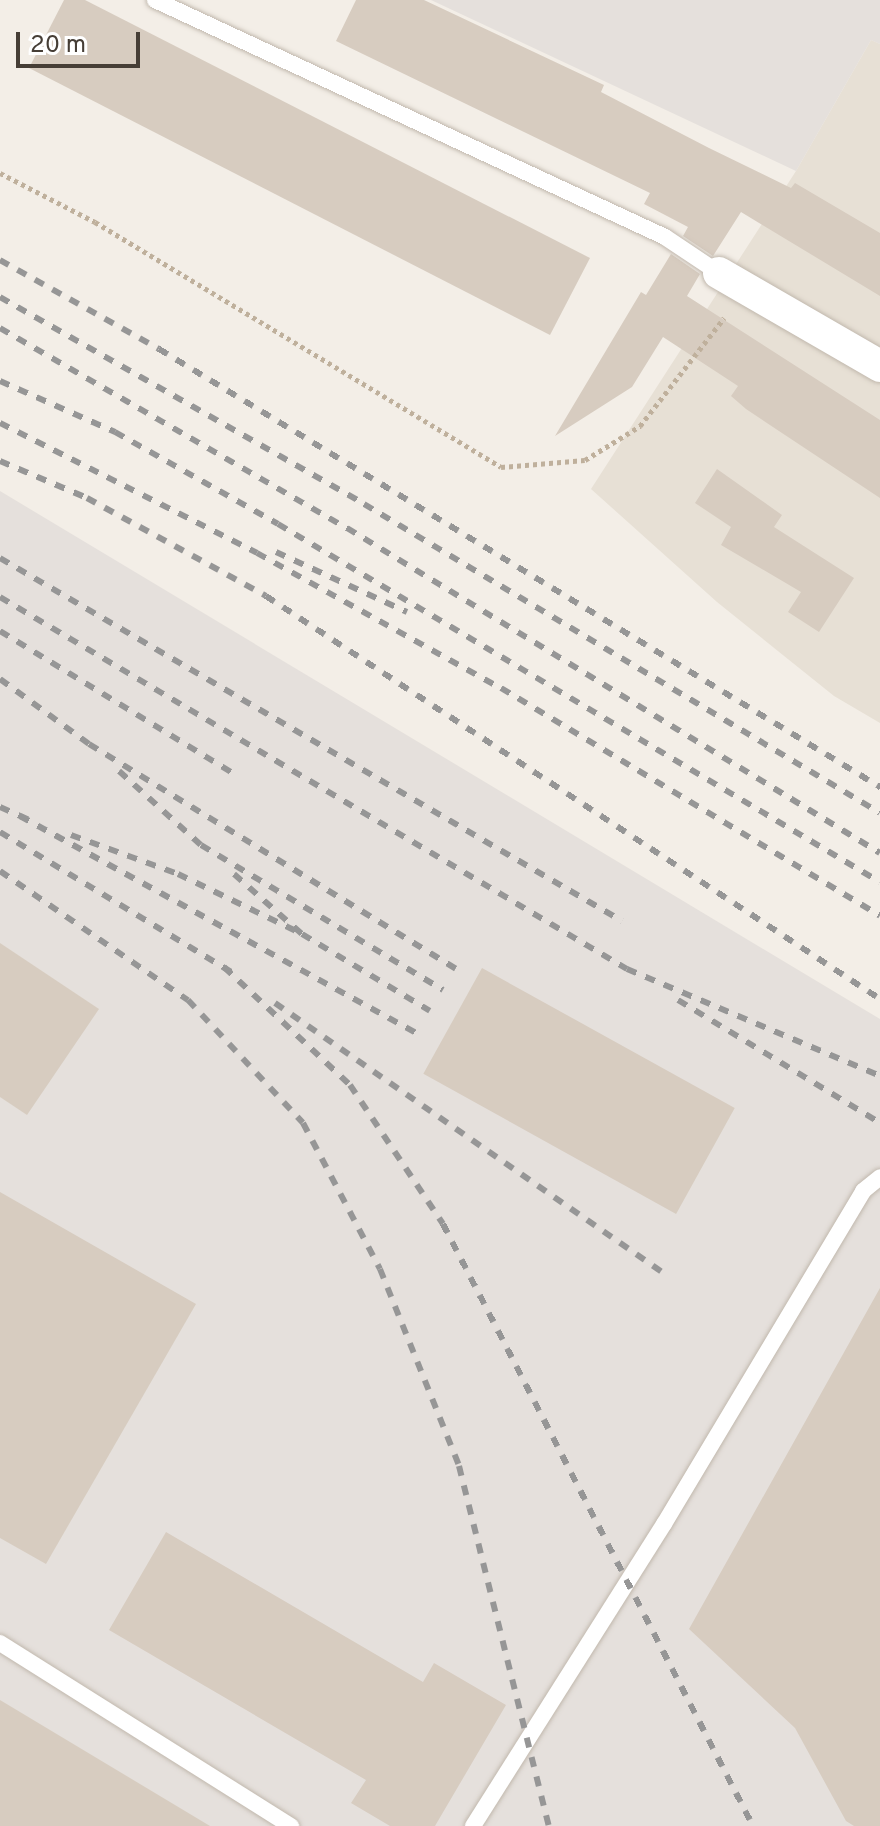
<!DOCTYPE html>
<style>
body{margin:0}
#map{position:relative;width:880px;height:1826px;overflow:hidden;background:#f3eee7;font-family:Overpass,sans-serif}
div>[style]{position:absolute}
.residential>*{inset:0;background:#e7e0d5}
.industrial>*{inset:0;background:#e5e0dc}
.building>*{inset:0;background:#d7ccc0;transform-origin:0 0}
.path>*{height:5px;margin-top:-2.5px;transform-origin:0;background:repeating-linear-gradient(90deg,#bfb09c 0 4px,transparent 0 8px)}
.roads{filter:drop-shadow(0 0 2px #c1b8ad) drop-shadow(0 0 2px #c1b8ad)}
.lane>*{height:16px;margin:-8px;padding:0 8px;transform-origin:8px;border-radius:8px;background:#fff}
.street>*{height:32px;margin:-16px;padding:0 16px;transform-origin:16px;border-radius:16px;background:#fff}
.rail>*{height:6px;margin-top:-3px;transform-origin:0;background:repeating-linear-gradient(90deg,#969696 0 10px,transparent 0 20px)}
span{translate:-50% -50%;white-space:nowrap;text-align:center;line-height:1.15;-webkit-text-stroke:7px #fff;paint-order:stroke}
.scale{position:absolute;left:16px;top:32px;width:124px;height:36px;box-sizing:border-box;border:4px solid #463e36;border-top:0;padding-left:10px;font-size:24px;line-height:28px;white-space:nowrap;color:#463e36;-webkit-text-stroke:6px #fff;paint-order:stroke}
</style>
<div id="map">
<div class="residential">
<i style="clip-path:polygon(871px 40px,880px 44px,880px 723px,834px 696px,717px 602px,591px 489px,796px 171px)"></i>
</div>
<div class="industrial">
<i style="clip-path:polygon(431px 0,880px 0,880px 44px,871px 40px,796px 171px)"></i>
<i style="clip-path:polygon(0 491px,880px 1019px,880px 1826px,0 1826px)"></i>
</div>
<div class="building">
<i style="clip-path:polygon(64px 0,85px 0,590px 258px,550px 335px,29px 68px)"></i>
<i style="clip-path:polygon(356px 0,424px 0,604px 85px,601px 92px,709px 148px,791px 188px,795px 183px,880px 233px,880px 296px,741px 212px,713px 256px,683px 236px,688px 227px,644px 204px,650px 193px,336px 41px)"></i>
<i style="clip-path:polygon(671px 254px,700px 274px,687px 296px,880px 420px,880px 498px,746px 409px,731px 396px,738px 386px,663px 337px,632px 387px,555px 436px,641px 292px,646px 295px)"></i>
<i style="clip-path:polygon(717px 469px,782px 515px,774px 527px,854px 578px,819px 632px,788px 612px,801px 592px,721px 545px,731px 527px,695px 503px)"></i>
<i style="clip-path:polygon(0 943px,99px 1009px,27px 1115px,0 1097px)"></i>
<i style="left:482px;top:968px;width:289px;height:121px;rotate:29deg"></i>
<i style="clip-path:polygon(0 1192px,196px 1304px,46px 1564px,0 1538px)"></i>
<i style="clip-path:polygon(880px 1288px,880px 1826px,854px 1826px,846px 1821px,795px 1728px,689px 1629px)"></i>
<i style="clip-path:polygon(166px 1532px,423px 1682px,434px 1663px,506px 1705px,435px 1826px,390px 1826px,351px 1803px,366px 1780px,109px 1630px)"></i>
<i style="clip-path:polygon(0 1700px,210px 1826px,0 1826px)"></i>
</div>
<div class="path">
<i style="left:0;top:173px;width:107px;rotate:27.3deg"></i>
<i style="left:95px;top:222px;width:474px;rotate:31.1deg"></i>
<i style="left:501px;top:467px;width:84px;rotate:-4.8deg"></i>
<i style="left:585px;top:460px;width:65px;rotate:-31.7deg"></i>
<i style="left:640px;top:426px;width:137px;rotate:-52.1deg"></i>
</div>
<div class="roads">
<div class="lane">
<i style="left:155px;top:0;width:562px;rotate:24.92deg"></i>
<i style="left:665px;top:237px;width:65px;rotate:33.7deg"></i>
<i style="left:0;top:1643px;width:344px;rotate:32.2deg"></i>
<i style="left:473px;top:1826px;width:357px;rotate:-57.7deg"></i>
<i style="left:664px;top:1524px;width:388px;rotate:-59.1deg"></i>
<i style="left:863px;top:1191px;width:22px;rotate:-39deg"></i>
</div>
<div class="street">
<i style="left:719px;top:273px;width:186px;rotate:30deg"></i>
</div>
</div>
<div class="rail">
<i style="left:0;top:260px;width:182px;rotate:29.2deg"></i>
<i style="left:159px;top:349px;width:844px;rotate:31.28deg"></i>
<i style="left:0;top:297px;width:419px;rotate:29.6deg"></i>
<i style="left:364px;top:504px;width:601px;rotate:30.91deg"></i>
<i style="left:0;top:328px;width:401px;rotate:30deg"></i>
<i style="left:347px;top:528px;width:624px;rotate:31.37deg"></i>
<i style="left:0;top:381px;width:126px;rotate:23.9deg"></i>
<i style="left:115px;top:432px;width:187px;rotate:29.4deg"></i>
<i style="left:278px;top:524px;width:700px;rotate:30.74deg"></i>
<i style="left:0;top:423px;width:288px;rotate:26.8deg"></i>
<i style="left:257px;top:553px;width:279px;rotate:29deg"></i>
<i style="left:501px;top:688px;width:442px;rotate:31deg"></i>
<i style="left:0;top:461px;width:95px;rotate:23deg"></i>
<i style="left:87px;top:498px;width:204px;rotate:28.7deg"></i>
<i style="left:266px;top:596px;width:734px;rotate:33.28deg"></i>
<i style="left:276px;top:552px;width:144px;rotate:24.6deg"></i>
<i style="left:0;top:558px;width:720px;rotate:30.27deg"></i>
<i style="left:0;top:597px;width:729px;rotate:30.68deg"></i>
<i style="left:627px;top:969px;width:275px;rotate:22.9deg"></i>
<i style="left:0;top:631px;width:273px;rotate:31.4deg"></i>
<i style="left:0;top:679px;width:110px;rotate:36.1deg"></i>
<i style="left:89px;top:744px;width:430px;rotate:31.5deg"></i>
<i style="left:119px;top:771px;width:110px;rotate:42.1deg"></i>
<i style="left:201px;top:845px;width:282px;rotate:30.9deg"></i>
<i style="left:0;top:807px;width:32px;rotate:24deg"></i>
<i style="left:20px;top:816px;width:452px;rotate:28.7deg"></i>
<i style="left:0;top:832px;width:272px;rotate:31.2deg"></i>
<i style="left:71px;top:835px;width:114px;rotate:20deg"></i>
<i style="left:178px;top:874px;width:138px;rotate:25.8deg"></i>
<i style="left:0;top:871px;width:228px;rotate:34.5deg"></i>
<i style="left:188px;top:1000px;width:168px;rotate:46.9deg"></i>
<i style="left:303px;top:1123px;width:165px;rotate:62.2deg"></i>
<i style="left:380px;top:1269px;width:212px;rotate:68.1deg"></i>
<i style="left:459px;top:1466px;width:371px;rotate:76deg"></i>
<i style="left:234px;top:874px;width:91px;rotate:41.4deg"></i>
<i style="left:302px;top:934px;width:149px;rotate:31deg"></i>
<i style="left:224px;top:967px;width:173px;rotate:43.1deg"></i>
<i style="left:350px;top:1085px;width:167px;rotate:56.2deg"></i>
<i style="left:443px;top:1224px;width:677px;rotate:62.75deg"></i>
<i style="left:678px;top:1000px;width:237px;rotate:31.3deg"></i>
<i style="left:275px;top:1003px;width:473px;rotate:34.8deg"></i>
</div>
<div class="scale">20 m</div>
</div>
